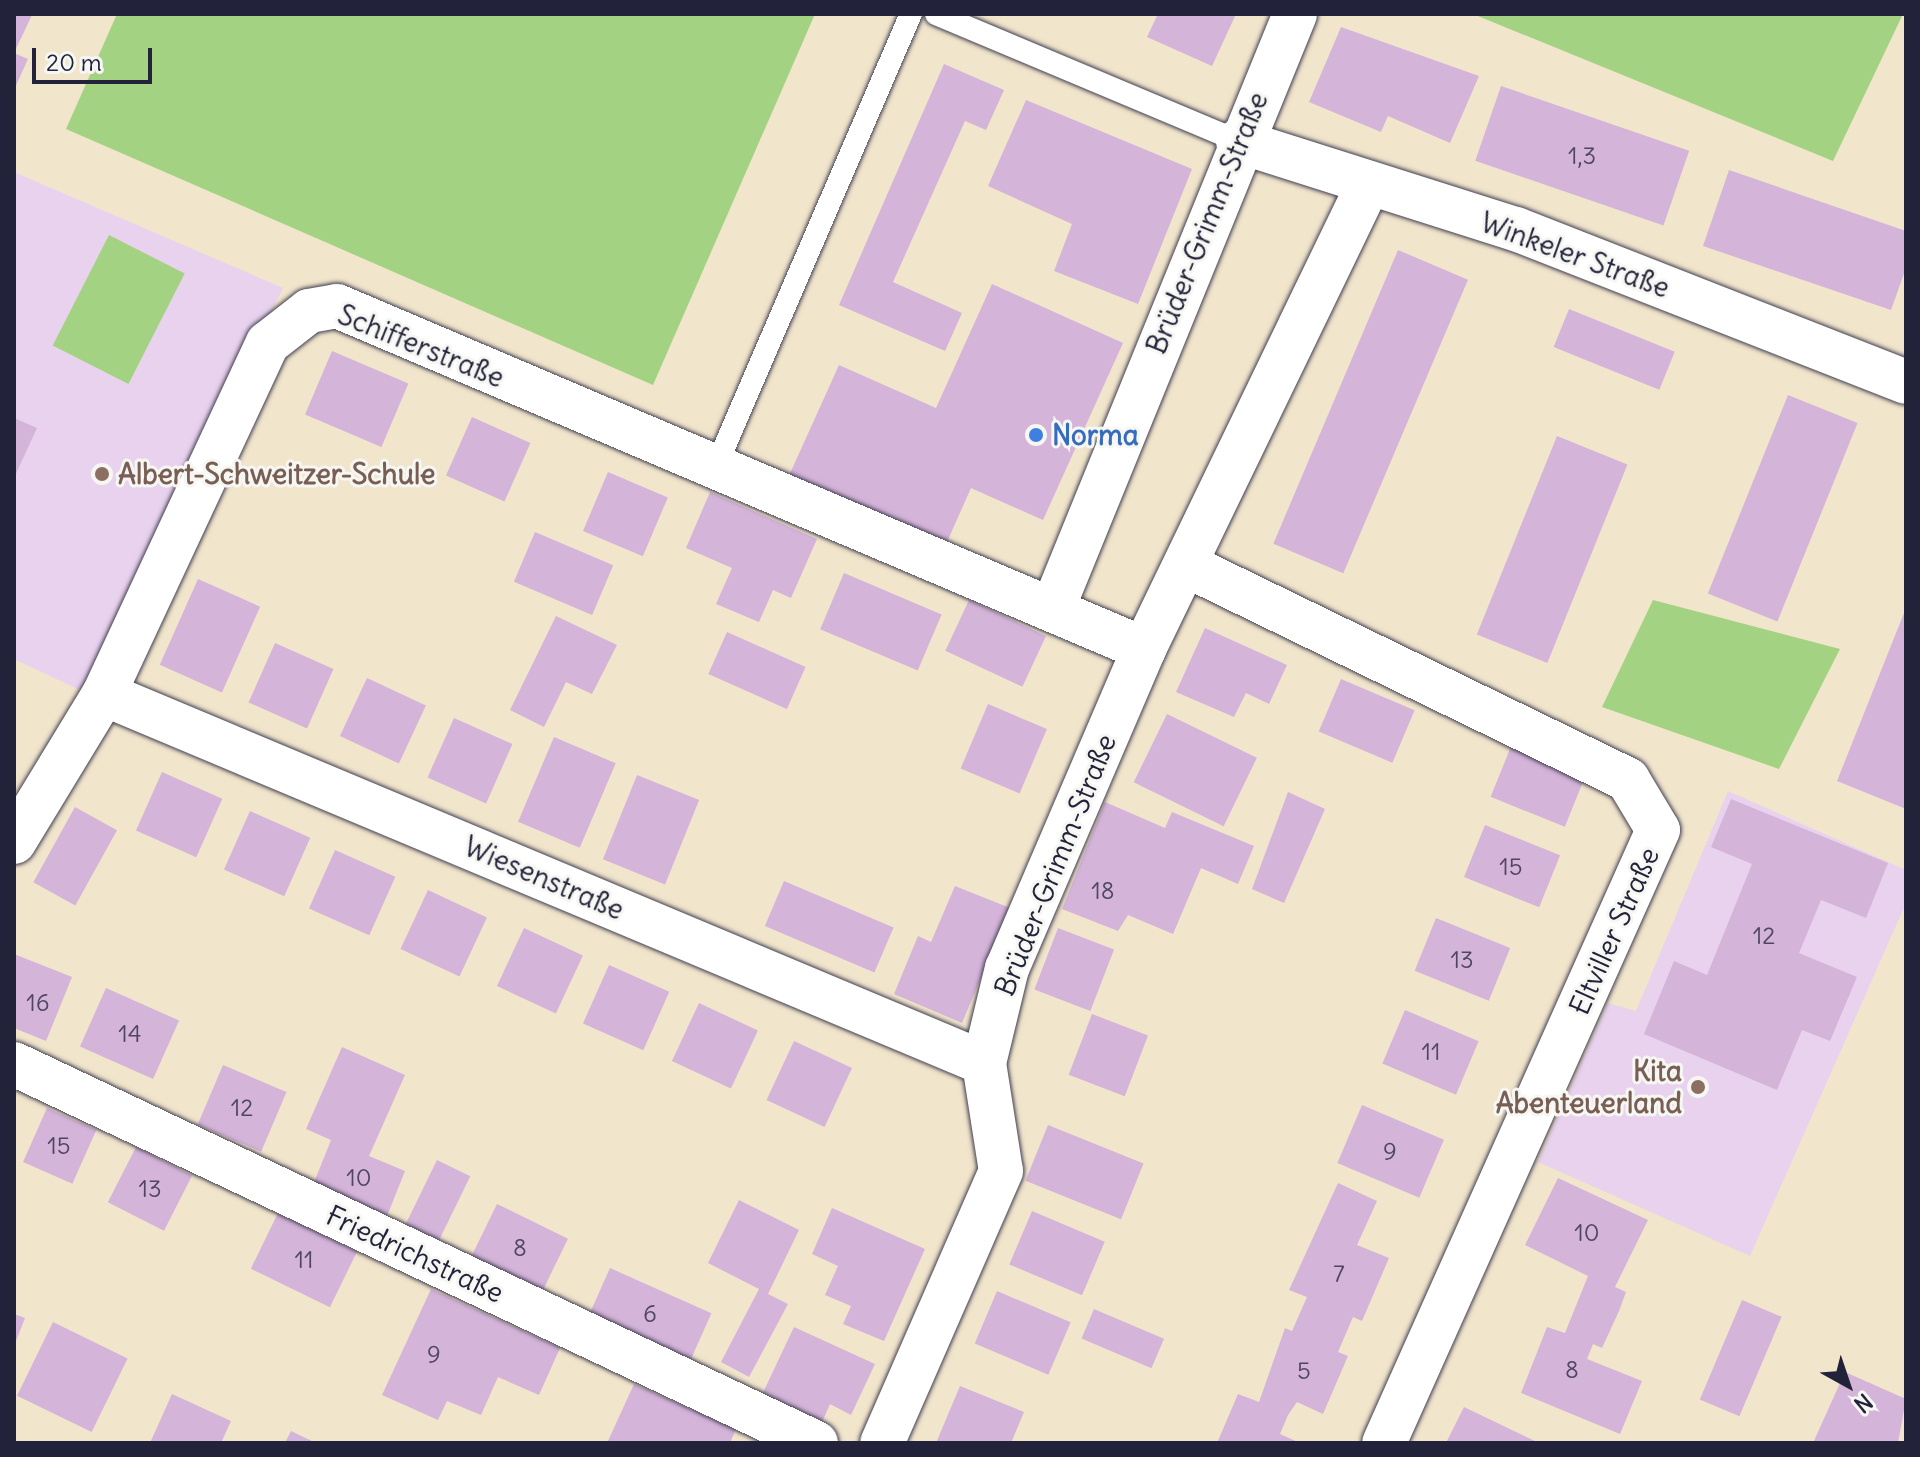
<!DOCTYPE html>
<meta charset="utf-8">
<style>
body{margin:0}
#map{position:relative;width:1920px;height:1457px;overflow:hidden;background:#f1e5cc;font-family:Delius,sans-serif}
div>[style]{position:absolute}
.built>*{inset:0;background:#e8d2ee}
.green>*{inset:0;background:#a3d382;transform-origin:0 0}
.building>*{inset:0;background:#d5b4da;transform-origin:0 0}
.roads{filter:drop-shadow(0 0 2px #413f51) drop-shadow(0 0 2px #413f51)}
.service>*{height:22px;margin:-11px;padding:0 11px;transform-origin:11px;border-radius:11px;background:#fff}
.minor>*{height:44px;margin:-22px;padding:0 22px;transform-origin:22px;border-radius:22px;background:#fff}
.dots>*{width:22px;height:22px;translate:-50% -50%;box-sizing:border-box;border:4px solid #f6f6f2;border-radius:50%}
span{translate:-50% -50%;white-space:nowrap;text-align:center;line-height:1.15;-webkit-text-stroke:6px #f6f6f2;paint-order:stroke}
.number-label{font-size:24px;color:#4f4663}
.number-label span{-webkit-text-stroke-width:0}
.street-label{font-size:28px;color:#22223b}
.shop-label{font-size:28px;color:#366cbe;font-weight:700}
.left{translate:0 -50%;text-align:left}
.education-label{font-size:28px;color:#785e54;font-weight:700}
.right{translate:-100% -50%;text-align:right}
.frame{position:absolute;inset:0;border:16px solid #22223b;pointer-events:none}
.north{position:absolute;left:1808px;top:1345px;width:80px;height:80px;-webkit-text-stroke:6px #f6f6f2;paint-order:stroke;rotate:140deg;font-size:22px;font-weight:700;line-height:32px;text-align:center;color:#22223b}
.north::after{content:'';display:block;margin:auto;width:28px;height:36px;background:#22223b;clip-path:polygon(50% 0,100% 100%,50% 72%,0 100%)}
.scale{position:absolute;left:32px;top:48px;width:120px;height:36px;box-sizing:border-box;border:4px solid #22223b;border-top:0;padding-left:10px;font-size:24px;line-height:28px;white-space:nowrap;color:#22223b;-webkit-text-stroke:6px #f6f6f2;paint-order:stroke}
</style>
<div id="map">
<div class="built">
<i style="clip-path:polygon(14px 172px,283px 288px,82px 691px,14px 659px)"></i>
<i style="clip-path:polygon(1728px 791px,1906px 870px,1906px 903px,1750px 1256px,1538px 1162px,1608px 1003px,1636px 1011px)"></i>
</div>
<div class="green">
<i style="clip-path:polygon(117px 14px,815px 14px,653px 385px,66px 129px)"></i>
<i style="clip-path:polygon(1473px 14px,1903px 14px,1833px 161px)"></i>
<i style="left:109px;top:235px;width:85px;height:124px;rotate:27deg"></i>
<i style="clip-path:polygon(1653px 600px,1840px 649px,1779px 769px,1602px 707px)"></i>
</div>
<div class="building">
<i style="clip-path:polygon(14px 14px,32px 15px,14px 53px,28px 59px,14px 90px)"></i>
<i style="clip-path:polygon(1158px 14px,1236px 14px,1212px 66px,1147px 37px)"></i>
<i style="clip-path:polygon(1341px 27px,1479px 76px,1450px 143px,1388px 116px,1381px 132px,1309px 102px)"></i>
<i style="clip-path:polygon(944px 64px,1004px 90px,986px 130px,965px 121px,893px 282px,962px 313px,945px 351px,839px 305px)"></i>
<i style="left:1501px;top:86px;width:199px;height:79px;rotate:19deg"></i>
<i style="clip-path:polygon(1026px 100px,1192px 169px,1138px 304px,1054px 271px,1072px 224px,988px 186px)"></i>
<i style="clip-path:polygon(1729px 170px,1906px 231px,1906px 268px,1891px 310px,1703px 246px)"></i>
<i style="left:1398px;top:250px;width:76px;height:319px;rotate:23deg"></i>
<i style="clip-path:polygon(992px 284px,1123px 343px,1043px 520px,971px 488px,943px 551px,787px 480px,839px 365px,936px 408px)"></i>
<i style="left:1569px;top:309px;width:114px;height:41px;rotate:22deg"></i>
<i style="left:332px;top:351px;width:83px;height:69px;rotate:23deg"></i>
<i style="left:1788px;top:395px;width:75px;height:214px;rotate:22deg"></i>
<i style="left:472px;top:417px;width:64px;height:64px;rotate:24deg"></i>
<i style="clip-path:polygon(14px 418px,37px 428px,14px 478px)"></i>
<i style="left:1557px;top:436px;width:76px;height:214px;rotate:22deg"></i>
<i style="left:608px;top:472px;width:65px;height:64px;rotate:23deg"></i>
<i style="clip-path:polygon(710px 492px,817px 539px,791px 598px,773px 590px,759px 622px,716px 604px,732px 568px,686px 548px)"></i>
<i style="left:535px;top:532px;width:85px;height:54px;rotate:23deg"></i>
<i style="left:844px;top:573px;width:106px;height:61px;rotate:23deg"></i>
<i style="left:198px;top:579px;width:68px;height:94px;rotate:24deg"></i>
<i style="left:969px;top:600px;width:85px;height:56px;rotate:25deg"></i>
<i style="clip-path:polygon(1906px 608px,1906px 809px,1837px 781px)"></i>
<i style="clip-path:polygon(556px 616px,617px 645px,592px 694px,566px 682px,544px 727px,510px 710px)"></i>
<i style="clip-path:polygon(1205px 628px,1287px 665px,1269px 704px,1246px 693px,1234px 717px,1176px 692px)"></i>
<i style="left:727px;top:632px;width:86px;height:46px;rotate:24deg"></i>
<i style="left:275px;top:643px;width:64px;height:65px;rotate:24deg"></i>
<i style="left:367px;top:678px;width:65px;height:64px;rotate:25deg"></i>
<i style="left:1341px;top:679px;width:80px;height:57px;rotate:23deg"></i>
<i style="left:988px;top:704px;width:64px;height:70px;rotate:23deg"></i>
<i style="left:1167px;top:714px;width:100px;height:76px;rotate:26deg"></i>
<i style="left:454px;top:718px;width:64px;height:65px;rotate:24deg"></i>
<i style="left:554px;top:737px;width:67px;height:92px;rotate:23deg"></i>
<i style="left:1512px;top:744px;width:80px;height:57px;rotate:22deg"></i>
<i style="left:162px;top:772px;width:66px;height:64px;rotate:24deg"></i>
<i style="left:637px;top:775px;width:67px;height:91px;rotate:22deg"></i>
<i style="clip-path:polygon(1288px 792px,1325px 809px,1284px 903px,1252px 889px)"></i>
<i style="clip-path:polygon(1731px 799px,1888px 863px,1866px 918px,1821px 900px,1799px 953px,1857px 977px,1830px 1041px,1802px 1030px,1777px 1090px,1644px 1034px,1674px 961px,1707px 975px,1752px 864px,1711px 847px)"></i>
<i style="clip-path:polygon(1105px 802px,1165px 828px,1172px 812px,1254px 846px,1238px 884px,1201px 868px,1173px 934px,1128px 915px,1118px 931px,1062px 909px)"></i>
<i style="left:75px;top:807px;width:48px;height:86px;rotate:29deg"></i>
<i style="left:250px;top:811px;width:66px;height:64px;rotate:24deg"></i>
<i style="left:1485px;top:825px;width:81px;height:56px;rotate:22deg"></i>
<i style="left:335px;top:850px;width:66px;height:64px;rotate:24deg"></i>
<i style="left:784px;top:881px;width:119px;height:49px;rotate:23deg"></i>
<i style="clip-path:polygon(955px 886px,1010px 908px,962px 1023px,894px 994px,918px 936px,931px 942px)"></i>
<i style="left:428px;top:890px;width:65px;height:65px;rotate:25deg"></i>
<i style="left:1436px;top:918px;width:80px;height:57px;rotate:22deg"></i>
<i style="left:524px;top:928px;width:65px;height:64px;rotate:25deg"></i>
<i style="left:1058px;top:928px;width:60px;height:66px;rotate:21deg"></i>
<i style="clip-path:polygon(14px 954px,72px 977px,46px 1041px,14px 1028px)"></i>
<i style="left:609px;top:965px;width:66px;height:64px;rotate:24deg"></i>
<i style="left:106px;top:988px;width:80px;height:64px;rotate:24deg"></i>
<i style="left:699px;top:1003px;width:65px;height:64px;rotate:25deg"></i>
<i style="left:1405px;top:1010px;width:80px;height:58px;rotate:23deg"></i>
<i style="left:1092px;top:1014px;width:60px;height:65px;rotate:21deg"></i>
<i style="left:794px;top:1041px;width:64px;height:65px;rotate:25deg"></i>
<i style="clip-path:polygon(342px 1047px,405px 1075px,369px 1156px,405px 1171px,387px 1216px,313px 1185px,331px 1140px,306px 1129px)"></i>
<i style="left:223px;top:1065px;width:69px;height:65px;rotate:23deg"></i>
<i style="left:1362px;top:1105px;width:89px;height:63px;rotate:23deg"></i>
<i style="left:47px;top:1108px;width:54px;height:59px;rotate:24deg"></i>
<i style="left:1048px;top:1125px;width:103px;height:60px;rotate:22deg"></i>
<i style="left:136px;top:1147px;width:63px;height:62px;rotate:27deg"></i>
<i style="left:437px;top:1160px;width:37px;height:72px;rotate:26deg"></i>
<i style="clip-path:polygon(1558px 1178px,1648px 1220px,1615px 1287px,1626px 1292px,1619px 1311px,1602px 1348px,1593px 1344px,1587px 1359px,1642px 1381px,1620px 1434px,1521px 1393px,1547px 1327px,1565px 1333px,1588px 1276px,1525px 1245px)"></i>
<i style="clip-path:polygon(1338px 1183px,1377px 1201px,1357px 1245px,1389px 1258px,1362px 1321px,1353px 1317px,1338px 1352px,1348px 1356px,1323px 1414px,1297px 1402px,1288px 1415px,1280px 1434px,1300px 1443px,1217px 1443px,1238px 1394px,1259px 1402px,1285px 1328px,1292px 1331px,1307px 1297px,1289px 1290px)"></i>
<i style="clip-path:polygon(739px 1200px,799px 1230px,768px 1294px,788px 1304px,749px 1377px,721px 1362px,759px 1289px,708px 1263px)"></i>
<i style="left:497px;top:1204px;width:79px;height:59px;rotate:26deg"></i>
<i style="clip-path:polygon(832px 1208px,925px 1249px,884px 1341px,843px 1324px,851px 1306px,825px 1295px,838px 1266px,812px 1254px)"></i>
<i style="left:1032px;top:1211px;width:79px;height:58px;rotate:23deg"></i>
<i style="left:278px;top:1213px;width:88px;height:62px;rotate:26deg"></i>
<i style="left:610px;top:1268px;width:111px;height:52px;rotate:24deg"></i>
<i style="clip-path:polygon(431px 1289px,560px 1348px,539px 1395px,498px 1377px,481px 1415px,447px 1401px,438px 1420px,382px 1395px)"></i>
<i style="left:997px;top:1291px;width:80px;height:57px;rotate:23deg"></i>
<i style="left:1742px;top:1300px;width:43px;height:108px;rotate:23deg"></i>
<i style="left:1094px;top:1309px;width:76px;height:32px;rotate:23deg"></i>
<i style="clip-path:polygon(14px 1314px,25px 1318px,14px 1346px)"></i>
<i style="left:53px;top:1322px;width:83px;height:82px;rotate:26deg"></i>
<i style="clip-path:polygon(794px 1327px,875px 1364px,851px 1415px,830px 1404px,820px 1427px,760px 1399px)"></i>
<i style="clip-path:polygon(1845px 1372px,1906px 1399px,1898px 1443px,1813px 1443px)"></i>
<i style="clip-path:polygon(634px 1384px,736px 1429px,730px 1443px,608px 1441px)"></i>
<i style="clip-path:polygon(960px 1386px,1024px 1412px,1011px 1443px,936px 1443px)"></i>
<i style="clip-path:polygon(172px 1394px,231px 1421px,221px 1443px,150px 1443px)"></i>
<i style="clip-path:polygon(1464px 1407px,1539px 1443px,1446px 1443px)"></i>
<i style="clip-path:polygon(291px 1431px,316px 1443px,285px 1443px)"></i>
</div>
<div class="roads">
<div class="service">
<i style="left:936px;top:14px;width:328px;rotate:22.8deg"></i>
<i style="left:714px;top:471px;width:498px;rotate:-66.7deg"></i>
</div>
<div class="minor">
<i style="left:1238px;top:141px;width:292px;rotate:17.6deg"></i>
<i style="left:1516px;top:229px;width:419px;rotate:21.4deg"></i>
<i style="left:1188px;top:566px;width:489px;rotate:25.9deg"></i>
<i style="left:1628px;top:780px;width:58px;rotate:59deg"></i>
<i style="left:1658px;top:830px;width:671px;rotate:114.08deg"></i>
<i style="left:1053px;top:608px;width:641px;rotate:-67.83deg"></i>
<i style="left:1144px;top:649px;width:513px;rotate:-64.23deg"></i>
<i style="left:104px;top:694px;width:954px;rotate:22.75deg"></i>
<i style="left:14px;top:842px;width:173px;rotate:-58.7deg"></i>
<i style="left:104px;top:694px;width:387px;rotate:-65deg"></i>
<i style="left:268px;top:343px;width:52px;rotate:-38deg"></i>
<i style="left:309px;top:311px;width:28px;rotate:-10deg"></i>
<i style="left:337px;top:306px;width:877px;rotate:23.03deg"></i>
<i style="left:1144px;top:649px;width:347px;rotate:113.2deg"></i>
<i style="left:1007px;top:968px;width:98px;rotate:103.6deg"></i>
<i style="left:984px;top:1063px;width:109px;rotate:81.1deg"></i>
<i style="left:1001px;top:1171px;width:297px;rotate:113.6deg"></i>
<i style="left:14px;top:1064px;width:887px;rotate:25.29deg"></i>
</div>
</div>
<div class="dots">
<i style="left:1036px;top:435px;background:#3f7fe0"></i>
<i style="left:102px;top:474px;background:#8d6e63"></i>
<i style="left:1698px;top:1087px;background:#8d6e63"></i>
</div>
<div class="number-label">
<span style="left:1582px;top:156px">1,3</span>
<span style="left:1511px;top:867px">15</span>
<span style="left:1103px;top:891px">18</span>
<span style="left:1764px;top:936px">12</span>
<span style="left:1462px;top:960px">13</span>
<span style="left:38px;top:1003px">16</span>
<span style="left:130px;top:1034px">14</span>
<span style="left:1431px;top:1052px">11</span>
<span style="left:242px;top:1108px">12</span>
<span style="left:59px;top:1146px">15</span>
<span style="left:1390px;top:1152px">9</span>
<span style="left:359px;top:1178px">10</span>
<span style="left:150px;top:1189px">13</span>
<span style="left:1587px;top:1233px">10</span>
<span style="left:520px;top:1248px">8</span>
<span style="left:304px;top:1260px">11</span>
<span style="left:1339px;top:1274px">7</span>
<span style="left:650px;top:1314px">6</span>
<span style="left:434px;top:1355px">9</span>
<span style="left:1572px;top:1370px">8</span>
<span style="left:1304px;top:1371px">5</span>
</div>
<div class="street-label">
<span style="left:1207px;top:223px;rotate:-68deg">Brüder-Grimm-Straße</span>
<span style="left:1575px;top:255px;rotate:20deg">Winkeler Straße</span>
<span style="left:421px;top:346px;rotate:22deg">Schifferstraße</span>
<span style="left:1055px;top:865px;rotate:-68deg">Brüder-Grimm-Straße</span>
<span style="left:544px;top:878px;rotate:23deg">Wiesenstraße</span>
<span style="left:1614px;top:931px;rotate:-66deg">Eltviller Straße</span>
<span style="left:415px;top:1254px;rotate:25deg">Friedrichstraße</span>
</div>
<div class="shop-label">
<span class="left" style="left:1052px;top:435px">Norma</span>
</div>
<div class="education-label">
<span class="left" style="left:118px;top:474px">Albert-Schweitzer-Schule</span>
<span class="right" style="left:1682px;top:1087px">Kita<br>Abenteuerland</span>
</div>
<div class="frame"></div>
<div class="north">N</div>
<div class="scale">20 m</div>
</div>
